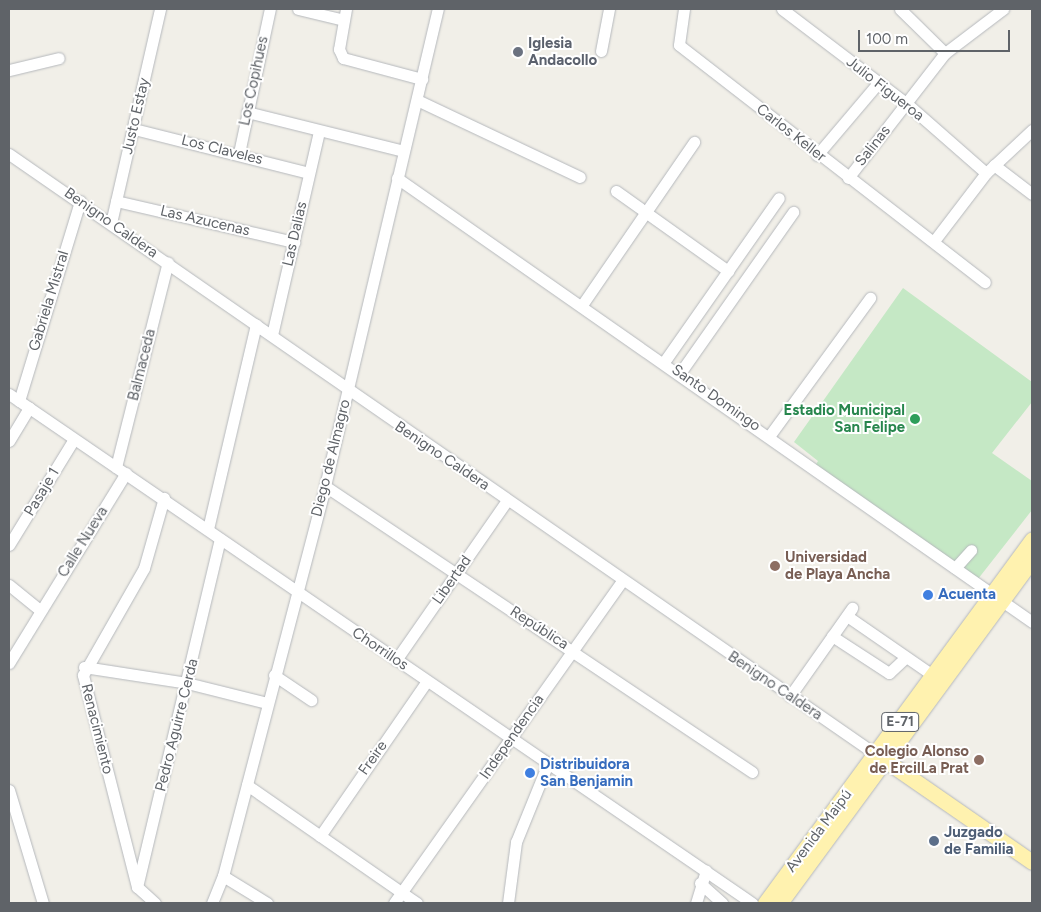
<!DOCTYPE html>
<meta charset="utf-8">
<style>
body{margin:0}
#map{position:relative;width:1041px;height:912px;overflow:hidden;background:#f1efe8;font-family:Figtree,sans-serif}
div>[style]{position:absolute}
.green>*{inset:0;background:#c5e8c5}
.roads{filter:drop-shadow(0 0 1px #b5b8bc) drop-shadow(0 0 1px #b5b8bc)}
.minor>*{height:11px;margin:-5.5px;padding:0 5.5px;transform-origin:5.5px;border-radius:5.5px;background:#fff}
.major>*{height:15px;margin:-7.5px;padding:0 7.5px;transform-origin:7.5px;border-radius:7.5px;background:#fff2af}
.dots>*{width:14px;height:14px;translate:-50% -50%;box-sizing:border-box;border:2px solid #fff;border-radius:50%}
span{translate:-50% -50%;white-space:nowrap;text-align:center;line-height:1.15;-webkit-text-stroke:4px #fff;paint-order:stroke}
.shield-label span{padding:1px 4px;background:#fff;border:1px solid;border-radius:4px;-webkit-text-stroke-width:0}
.shield-label{font-size:14px;color:#5f6368;font-weight:700}
.worship-label{font-size:15px;color:#5b616d;font-weight:700}
.left{translate:0 -50%;text-align:left}
.street-label{font-size:15px;color:#5f6368}
.leisure-label{font-size:15px;color:#27864d;font-weight:700}
.right{translate:-100% -50%;text-align:right}
.education-label{font-size:15px;color:#785e54;font-weight:700}
.shop-label{font-size:15px;color:#366cbe;font-weight:700}
.service-label{font-size:15px;color:#4e5e75;font-weight:700}
.frame{position:absolute;inset:0;border:10px solid #5f6368;pointer-events:none}
.scale{position:absolute;left:858px;top:30px;width:152px;height:22px;box-sizing:border-box;border:2px solid #5f6368;border-top:0;padding-left:6px;font-size:15px;line-height:18px;white-space:nowrap;color:#5f6368;-webkit-text-stroke:4px #fff;paint-order:stroke}
</style>
<div id="map">
<div class="green">
<i style="clip-path:polygon(903px 288px,1032px 382px,1032px 402px,992px 453px,1032px 481px,1032px 510px,978px 579px,815px 466px,818px 461px,794px 442px)"></i>
</div>
<div class="roads">
<div class="minor">
<i style="left:298px;top:9px;width:47px;rotate:13.4deg"></i>
<i style="left:346px;top:9px;width:41px;rotate:99.9deg"></i>
<i style="left:339px;top:49px;width:10px;rotate:66deg"></i>
<i style="left:343px;top:58px;width:82px;rotate:14.9deg"></i>
<i style="left:684px;top:9px;width:36px;rotate:98deg"></i>
<i style="left:679px;top:45px;width:387px;rotate:37.8deg"></i>
<i style="left:782px;top:9px;width:156px;rotate:37.2deg"></i>
<i style="left:906px;top:103px;width:106px;rotate:41.2deg"></i>
<i style="left:900px;top:9px;width:63px;rotate:44.4deg"></i>
<i style="left:601px;top:51px;width:43px;rotate:-79.2deg"></i>
<i style="left:9px;top:70px;width:51px;rotate:-13.5deg"></i>
<i style="left:417px;top:100px;width:180px;rotate:25.3deg"></i>
<i style="left:247px;top:112px;width:161px;rotate:14deg"></i>
<i style="left:134px;top:129px;width:180px;rotate:14.1deg"></i>
<i style="left:239px;top:153px;width:147px;rotate:-77.9deg"></i>
<i style="left:9px;top:154px;width:1056px;rotate:34.7deg"></i>
<i style="left:817px;top:155px;width:94px;rotate:-49.7deg"></i>
<i style="left:994px;top:165px;width:48px;rotate:37.3deg"></i>
<i style="left:397px;top:178px;width:775px;rotate:34.96deg"></i>
<i style="left:848px;top:178px;width:158px;rotate:-52.2deg"></i>
<i style="left:945px;top:53px;width:73px;rotate:-37.2deg"></i>
<i style="left:616px;top:191px;width:138px;rotate:35.5deg"></i>
<i style="left:116px;top:201px;width:183px;rotate:13deg"></i>
<i style="left:111px;top:223px;width:220px;rotate:-77.1deg"></i>
<i style="left:934px;top:241px;width:86px;rotate:-52.6deg"></i>
<i style="left:986px;top:173px;width:63px;rotate:-43.1deg"></i>
<i style="left:582px;top:305px;width:198px;rotate:-55.5deg"></i>
<i style="left:272px;top:335px;width:208px;rotate:-77deg"></i>
<i style="left:664px;top:362px;width:200px;rotate:-55deg"></i>
<i style="left:680px;top:373px;width:197px;rotate:-54.9deg"></i>
<i style="left:9px;top:394px;width:901px;rotate:34.41deg"></i>
<i style="left:19px;top:401px;width:209px;rotate:-73deg"></i>
<i style="left:770px;top:435px;width:170px;rotate:-53.9deg"></i>
<i style="left:9px;top:441px;width:39px;rotate:-59deg"></i>
<i style="left:116px;top:467px;width:211px;rotate:-75.8deg"></i>
<i style="left:325px;top:486px;width:514px;rotate:33.81deg"></i>
<i style="left:208px;top:529px;width:210px;rotate:-76.8deg"></i>
<i style="left:9px;top:545px;width:124px;rotate:-58.5deg"></i>
<i style="left:955px;top:568px;width:24px;rotate:-48deg"></i>
<i style="left:9px;top:585px;width:40px;rotate:39deg"></i>
<i style="left:847px;top:616px;width:106px;rotate:34.6deg"></i>
<i style="left:832px;top:636px;width:68px;rotate:33deg"></i>
<i style="left:889px;top:673px;width:23px;rotate:-43deg"></i>
<i style="left:396px;top:660px;width:195px;rotate:-55.2deg"></i>
<i style="left:9px;top:663px;width:223px;rotate:-58.4deg"></i>
<i style="left:84px;top:667px;width:104px;rotate:8.8deg"></i>
<i style="left:187px;top:683px;width:82px;rotate:14deg"></i>
<i style="left:274px;top:675px;width:45px;rotate:34deg"></i>
<i style="left:790px;top:696px;width:108px;rotate:-54.8deg"></i>
<i style="left:247px;top:785px;width:207px;rotate:34.8deg"></i>
<i style="left:9px;top:790px;width:118px;rotate:73.3deg"></i>
<i style="left:320px;top:836px;width:188px;rotate:-55.4deg"></i>
<i style="left:223px;top:876px;width:52px;rotate:31.5deg"></i>
<i style="left:700px;top:883px;width:30px;rotate:42deg"></i>
<i style="left:137px;top:887px;width:219px;rotate:-104.3deg"></i>
<i style="left:83px;top:675px;width:123px;rotate:-60.3deg"></i>
<i style="left:144px;top:568px;width:73px;rotate:-74.1deg"></i>
<i style="left:155px;top:903px;width:24px;rotate:-138deg"></i>
<i style="left:137px;top:887px;width:358px;rotate:-76.6deg"></i>
<i style="left:212px;top:903px;width:29px;rotate:-68deg"></i>
<i style="left:223px;top:876px;width:403px;rotate:-75.3deg"></i>
<i style="left:325px;top:486px;width:490px;rotate:-76.7deg"></i>
<i style="left:394px;top:903px;width:395px;rotate:-54.7deg"></i>
<i style="left:508px;top:903px;width:62px;rotate:-82.5deg"></i>
<i style="left:516px;top:842px;width:85px;rotate:-67.9deg"></i>
<i style="left:696px;top:903px;width:34px;rotate:-73deg"></i>
</div>
<div class="major">
<i style="left:879px;top:756px;width:186px;rotate:34.7deg"></i>
<i style="left:765px;top:903px;width:451px;rotate:-53.7deg"></i>
<i style="left:780px;top:903px;width:426px;rotate:-53.7deg"></i>
</div>
</div>
<div class="dots">
<i style="left:518px;top:52px;background:#6b7280"></i>
<i style="left:915px;top:419px;background:#2e9e5b"></i>
<i style="left:775px;top:566px;background:#8d6e63"></i>
<i style="left:928px;top:595px;background:#3f7fe0"></i>
<i style="left:979px;top:760px;background:#8d6e63"></i>
<i style="left:530px;top:773px;background:#3f7fe0"></i>
<i style="left:934px;top:841px;background:#5c6f8a"></i>
</div>
<div class="shield-label">
<span style="left:900px;top:722px">E-71</span>
</div>
<div class="worship-label">
<span class="left" style="left:528px;top:52px">Iglesia<br>Andacollo</span>
</div>
<div class="street-label">
<span style="left:254px;top:81px;rotate:-78deg">Los Copihues</span>
<span style="left:885px;top:89px;rotate:38deg">Julio Figueroa</span>
<span style="left:136px;top:116px;rotate:-77deg">Justo Estay</span>
<span style="left:791px;top:133px;rotate:38deg">Carlos Keller</span>
<span style="left:873px;top:146px;rotate:-52deg">Salinas</span>
<span style="left:222px;top:150px;rotate:14deg">Los Claveles</span>
<span style="left:205px;top:221px;rotate:13deg">Las Azucenas</span>
<span style="left:111px;top:223px;rotate:35deg">Benigno Caldera</span>
<span style="left:295px;top:234px;rotate:-77deg">Las Dalias</span>
<span style="left:49px;top:301px;rotate:-73deg">Gabriela Mistral</span>
<span style="left:142px;top:365px;rotate:-76deg">Balmaceda</span>
<span style="left:716px;top:398px;rotate:35deg">Santo Domingo</span>
<span style="left:442px;top:456px;rotate:34deg">Benigno Caldera</span>
<span style="left:331px;top:458px;rotate:-76deg">Diego de Almagro</span>
<span style="left:42px;top:492px;rotate:-59deg">Pasaje 1</span>
<span style="left:83px;top:542px;rotate:-58deg">Calle Nueva</span>
<span style="left:452px;top:580px;rotate:-55deg">Libertad</span>
<span style="left:539px;top:628px;rotate:33deg">República</span>
<span style="left:380px;top:649px;rotate:34deg">Chorrillos</span>
<span style="left:775px;top:686px;rotate:34deg">Benigno Caldera</span>
<span style="left:177px;top:725px;rotate:-76deg">Pedro Aguirre Cerda</span>
<span style="left:97px;top:729px;rotate:76deg">Renacimiento</span>
<span style="left:512px;top:737px;rotate:-55deg">Independencia</span>
<span style="left:373px;top:758px;rotate:-55deg">Freire</span>
<span style="left:819px;top:831px;rotate:-53deg">Avenida Maipú</span>
</div>
<div class="leisure-label">
<span class="right" style="left:905px;top:419px">Estadio Municipal<br>San Felipe</span>
</div>
<div class="education-label">
<span class="left" style="left:785px;top:566px">Universidad<br>de Playa Ancha</span>
<span class="right" style="left:969px;top:760px">Colegio Alonso<br>de ErcilLa Prat</span>
</div>
<div class="shop-label">
<span class="left" style="left:938px;top:595px">Acuenta</span>
<span class="left" style="left:540px;top:773px">Distribuidora<br>San Benjamin</span>
</div>
<div class="service-label">
<span class="left" style="left:944px;top:841px">Juzgado<br>de Familia</span>
</div>
<div class="frame"></div>
<div class="scale">100 m</div>
</div>
